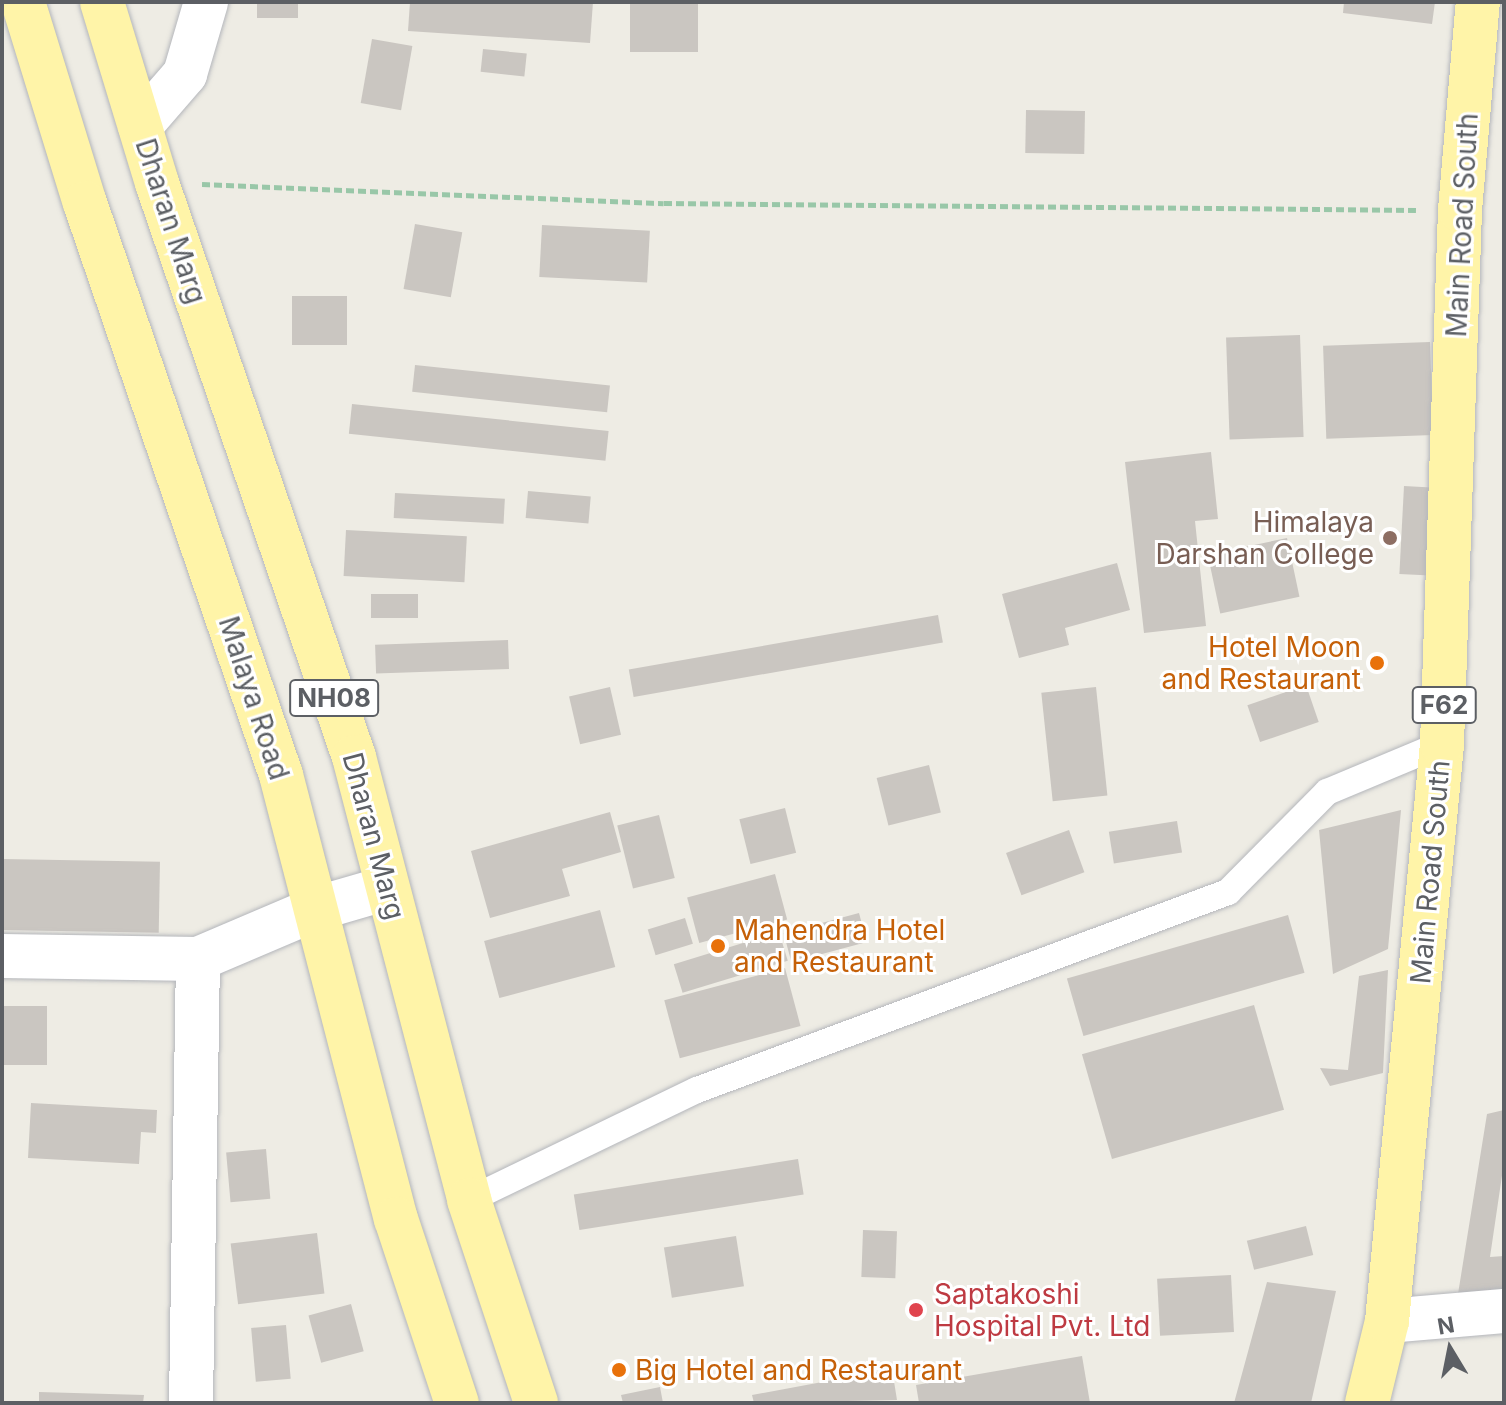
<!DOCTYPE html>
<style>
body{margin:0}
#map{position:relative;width:1506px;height:1405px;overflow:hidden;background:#eeece4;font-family:Inter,sans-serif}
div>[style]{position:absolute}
.building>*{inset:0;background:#cac6c1;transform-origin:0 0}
.path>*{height:5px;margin-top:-2.5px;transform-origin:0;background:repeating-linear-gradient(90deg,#99c7a8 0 8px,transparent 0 12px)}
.roads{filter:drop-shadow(0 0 2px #b4b6bb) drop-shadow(0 0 2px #b4b6bb)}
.lane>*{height:26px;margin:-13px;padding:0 13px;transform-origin:13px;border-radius:13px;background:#fff}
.street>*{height:44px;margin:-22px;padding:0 22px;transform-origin:22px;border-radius:22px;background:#fff}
.secondary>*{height:44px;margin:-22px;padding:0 22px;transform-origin:22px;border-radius:22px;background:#fff}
.primary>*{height:44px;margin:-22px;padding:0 22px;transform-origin:22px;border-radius:22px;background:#fff4a8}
.dots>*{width:22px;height:22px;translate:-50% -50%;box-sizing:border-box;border:4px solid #fff;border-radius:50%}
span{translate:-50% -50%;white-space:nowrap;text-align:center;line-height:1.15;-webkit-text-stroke:6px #fff;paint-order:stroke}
.shield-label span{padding:2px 6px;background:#fff;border:2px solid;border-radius:6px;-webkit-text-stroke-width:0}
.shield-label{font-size:26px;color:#5c5f64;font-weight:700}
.street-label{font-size:28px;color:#5c5f64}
.education-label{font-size:28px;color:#785e54}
.right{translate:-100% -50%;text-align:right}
.food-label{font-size:28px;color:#c56008}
.left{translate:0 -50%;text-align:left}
.health-label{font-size:28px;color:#be3a42}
.frame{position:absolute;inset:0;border:4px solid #5c5f64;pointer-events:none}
.north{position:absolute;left:1410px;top:1309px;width:80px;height:80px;-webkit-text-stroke:6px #fff;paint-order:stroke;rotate:350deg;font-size:22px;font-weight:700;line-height:32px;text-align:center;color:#5c5f64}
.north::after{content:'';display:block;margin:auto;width:28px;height:36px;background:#5c5f64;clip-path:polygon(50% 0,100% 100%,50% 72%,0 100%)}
</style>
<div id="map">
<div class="building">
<i style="left:257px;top:2px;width:41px;height:16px"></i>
<i style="clip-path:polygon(410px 2px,593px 2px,590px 43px,408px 31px)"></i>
<i style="left:630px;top:2px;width:68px;height:50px"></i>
<i style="clip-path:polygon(1344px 2px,1435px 2px,1432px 24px,1343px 13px)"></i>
<i style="left:372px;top:39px;width:41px;height:65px;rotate:10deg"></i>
<i style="left:483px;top:49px;width:44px;height:23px;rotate:6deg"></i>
<i style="left:1026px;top:110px;width:59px;height:43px;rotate:1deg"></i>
<i style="left:415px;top:224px;width:48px;height:66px;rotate:10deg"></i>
<i style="left:542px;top:225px;width:108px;height:52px;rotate:3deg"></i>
<i style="left:292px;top:296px;width:55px;height:49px"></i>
<i style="left:1300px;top:335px;width:102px;height:74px;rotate:88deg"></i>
<i style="left:1430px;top:342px;width:93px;height:107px;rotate:88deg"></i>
<i style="left:415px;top:365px;width:196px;height:27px;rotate:6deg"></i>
<i style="left:352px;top:404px;width:258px;height:30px;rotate:6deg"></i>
<i style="clip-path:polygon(1211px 452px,1218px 519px,1195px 521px,1206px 626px,1144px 633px,1125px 462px)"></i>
<i style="left:1404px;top:486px;width:36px;height:88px;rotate:3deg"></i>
<i style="left:528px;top:491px;width:63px;height:27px;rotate:5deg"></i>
<i style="left:395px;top:493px;width:110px;height:25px;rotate:3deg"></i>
<i style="left:346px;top:530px;width:121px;height:46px;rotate:3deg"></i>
<i style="left:1287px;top:538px;width:60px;height:81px;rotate:78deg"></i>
<i style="clip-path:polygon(1117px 563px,1130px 610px,1065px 628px,1069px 645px,1019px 658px,1002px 594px)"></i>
<i style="left:371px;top:594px;width:47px;height:24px"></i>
<i style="left:938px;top:615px;width:28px;height:314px;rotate:80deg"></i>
<i style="left:508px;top:640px;width:29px;height:133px;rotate:88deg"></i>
<i style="left:1306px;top:685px;width:39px;height:62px;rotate:71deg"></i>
<i style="left:610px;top:687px;width:49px;height:42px;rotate:77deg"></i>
<i style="left:1096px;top:687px;width:109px;height:55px;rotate:84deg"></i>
<i style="left:929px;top:765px;width:49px;height:54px;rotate:76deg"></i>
<i style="left:785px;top:808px;width:46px;height:47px;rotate:76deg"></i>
<i style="clip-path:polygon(1401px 810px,1388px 949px,1333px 974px,1319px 830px)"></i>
<i style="clip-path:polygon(610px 812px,621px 852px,562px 869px,570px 896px,490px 918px,471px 851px)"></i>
<i style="left:659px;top:815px;width:65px;height:43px;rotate:76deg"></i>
<i style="left:1177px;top:821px;width:32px;height:69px;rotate:81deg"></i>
<i style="left:1069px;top:830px;width:45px;height:67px;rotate:70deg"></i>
<i style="left:2px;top:859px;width:158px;height:71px;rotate:1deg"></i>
<i style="left:775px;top:874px;width:47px;height:91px;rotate:75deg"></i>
<i style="left:600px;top:910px;width:59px;height:120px;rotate:75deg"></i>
<i style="left:859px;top:913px;width:30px;height:78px;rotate:75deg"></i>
<i style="left:1288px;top:915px;width:60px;height:230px;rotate:74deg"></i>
<i style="left:685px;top:918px;width:27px;height:39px;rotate:73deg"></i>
<i style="left:779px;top:932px;width:30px;height:110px;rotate:73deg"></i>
<i style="left:785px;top:968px;width:60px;height:125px;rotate:75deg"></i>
<i style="clip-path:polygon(1388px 970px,1383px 1073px,1330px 1086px,1320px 1068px,1348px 1070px,1359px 976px)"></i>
<i style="left:1254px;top:1005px;width:109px;height:179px;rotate:74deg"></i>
<i style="left:2px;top:1006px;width:45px;height:59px"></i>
<i style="clip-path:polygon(31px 1103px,157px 1110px,156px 1133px,141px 1132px,139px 1164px,28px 1158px)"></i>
<i style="clip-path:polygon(1504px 1110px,1504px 1162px,1490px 1257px,1504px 1256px,1504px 1290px,1458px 1294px,1487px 1114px)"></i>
<i style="left:266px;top:1149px;width:50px;height:40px;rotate:85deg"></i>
<i style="left:798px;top:1159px;width:36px;height:227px;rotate:81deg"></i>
<i style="left:1306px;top:1226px;width:30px;height:61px;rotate:76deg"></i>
<i style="left:863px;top:1230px;width:34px;height:47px;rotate:2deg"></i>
<i style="left:317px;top:1233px;width:61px;height:87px;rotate:83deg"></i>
<i style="left:736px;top:1236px;width:51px;height:73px;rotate:81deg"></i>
<i style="left:1231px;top:1275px;width:57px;height:74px;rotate:87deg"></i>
<i style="clip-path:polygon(1267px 1282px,1336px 1291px,1311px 1403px,1234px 1403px)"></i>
<i style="left:351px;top:1304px;width:49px;height:44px;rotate:75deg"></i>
<i style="left:286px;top:1325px;width:54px;height:35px;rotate:85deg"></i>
<i style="clip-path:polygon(1082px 1356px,1090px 1403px,919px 1403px,916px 1385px)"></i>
<i style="clip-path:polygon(892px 1369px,897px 1400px,754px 1403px,752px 1395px)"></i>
<i style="clip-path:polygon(660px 1387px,663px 1403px,623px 1403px,621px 1395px)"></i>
<i style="clip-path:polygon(39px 1392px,144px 1395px,143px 1403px,39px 1403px)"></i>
</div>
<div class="path">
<i style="left:202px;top:184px;width:462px;rotate:2.4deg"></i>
<i style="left:664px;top:203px;width:752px;rotate:0.53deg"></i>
</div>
<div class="roads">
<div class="lane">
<i style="left:469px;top:1200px;width:253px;rotate:-25.8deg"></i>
<i style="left:697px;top:1090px;width:567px;rotate:-20.45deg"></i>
<i style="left:1228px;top:892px;width:141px;rotate:-45.3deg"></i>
<i style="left:1327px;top:792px;width:125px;rotate:-22.7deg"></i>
</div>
<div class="street">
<i style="left:2px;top:956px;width:196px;rotate:0.9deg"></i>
<i style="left:198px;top:959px;width:127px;rotate:-23.1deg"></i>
<i style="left:315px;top:909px;width:72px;rotate:-16.2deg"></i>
<i style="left:1387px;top:1321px;width:117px;rotate:-4.9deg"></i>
<i style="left:191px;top:1403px;width:444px;rotate:-89.1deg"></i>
</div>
<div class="secondary">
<i style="left:140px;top:126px;width:69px;rotate:-49.1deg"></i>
<i style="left:185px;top:74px;width:75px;rotate:-73.7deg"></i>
</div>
<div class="primary">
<i style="left:23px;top:2px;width:210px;rotate:72.9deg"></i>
<i style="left:85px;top:203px;width:605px;rotate:71.09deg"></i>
<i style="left:281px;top:775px;width:459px;rotate:75.5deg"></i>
<i style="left:396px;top:1219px;width:194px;rotate:71.7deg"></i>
<i style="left:102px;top:2px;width:189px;rotate:73.1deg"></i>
<i style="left:157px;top:183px;width:607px;rotate:71.06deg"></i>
<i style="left:354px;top:757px;width:458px;rotate:75.4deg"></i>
<i style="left:469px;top:1200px;width:214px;rotate:71.7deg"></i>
<i style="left:1367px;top:1403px;width:84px;rotate:-76.3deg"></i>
<i style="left:1387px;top:1321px;width:580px;rotate:-84.55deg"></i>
<i style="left:1442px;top:744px;width:534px;rotate:-88.07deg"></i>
<i style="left:1460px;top:210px;width:209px;rotate:-85.1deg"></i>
</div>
</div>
<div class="dots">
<i style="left:1390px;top:538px;background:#8d6e63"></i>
<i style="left:1377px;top:663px;background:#e8710a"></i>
<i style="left:718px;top:946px;background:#e8710a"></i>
<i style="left:916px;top:1310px;background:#e0444e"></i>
<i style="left:619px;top:1370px;background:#e8710a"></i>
</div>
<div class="shield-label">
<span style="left:334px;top:698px">NH08</span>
<span style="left:1444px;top:705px">F62</span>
</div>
<div class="street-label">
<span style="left:171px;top:221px;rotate:72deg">Dharan Marg</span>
<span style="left:1462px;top:225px;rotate:-87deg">Main Road South</span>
<span style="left:254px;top:698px;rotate:72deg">Malaya Road</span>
<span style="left:374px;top:836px;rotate:75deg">Dharan Marg</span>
<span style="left:1430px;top:872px;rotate:-85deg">Main Road South</span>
</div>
<div class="education-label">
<span class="right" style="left:1374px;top:538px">Himalaya<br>Darshan College</span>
</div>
<div class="food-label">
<span class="right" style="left:1361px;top:663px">Hotel Moon<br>and Restaurant</span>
<span class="left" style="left:734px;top:946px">Mahendra Hotel<br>and Restaurant</span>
<span class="left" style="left:635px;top:1370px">Big Hotel and Restaurant</span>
</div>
<div class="health-label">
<span class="left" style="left:934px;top:1310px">Saptakoshi<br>Hospital Pvt. Ltd</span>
</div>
<div class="frame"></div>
<div class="north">N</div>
</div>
